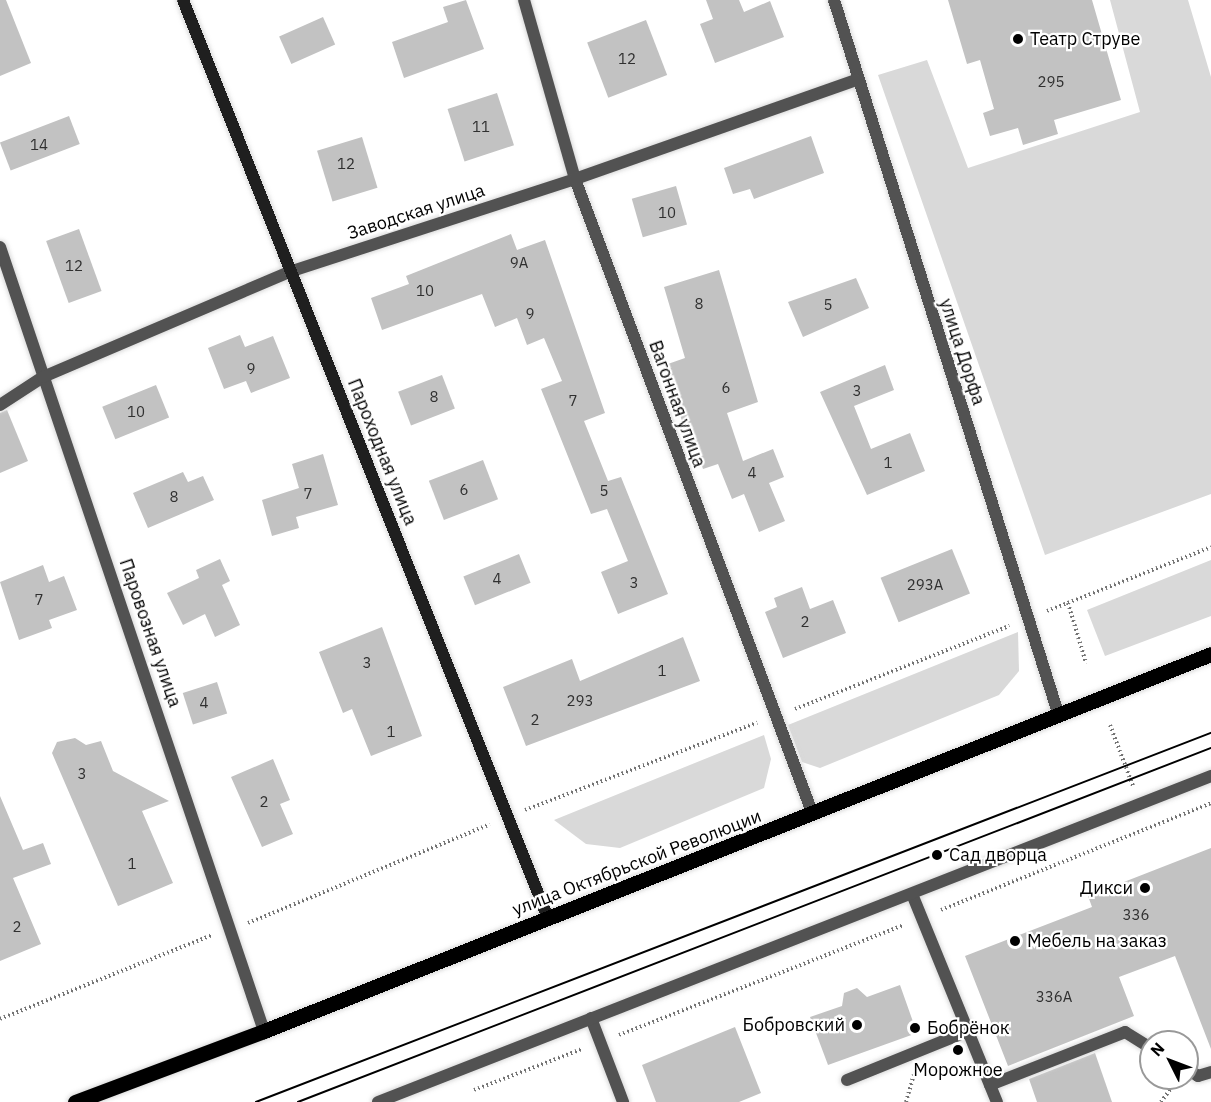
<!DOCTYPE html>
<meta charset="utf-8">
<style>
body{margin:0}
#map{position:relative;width:1211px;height:1102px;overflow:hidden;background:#fff;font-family:"IBM Plex Sans",sans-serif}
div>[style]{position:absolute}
.green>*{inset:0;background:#d9d9d9}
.building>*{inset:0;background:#c2c2c2;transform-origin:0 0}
.path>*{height:4px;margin-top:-2px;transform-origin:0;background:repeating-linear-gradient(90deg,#747474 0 1.5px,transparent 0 4.5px)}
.roads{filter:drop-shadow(0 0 2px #dbdbdb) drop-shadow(0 0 2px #dbdbdb)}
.lane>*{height:12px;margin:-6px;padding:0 6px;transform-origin:6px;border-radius:6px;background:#525252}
.street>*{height:12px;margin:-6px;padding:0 6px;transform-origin:6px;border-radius:6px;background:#525252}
.secondary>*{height:12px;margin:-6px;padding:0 6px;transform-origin:6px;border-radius:6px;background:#1f1f1f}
.primary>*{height:15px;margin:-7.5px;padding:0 7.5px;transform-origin:7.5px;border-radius:7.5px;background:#000}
.tram>*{height:1.5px;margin:-0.75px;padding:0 0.75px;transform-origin:0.75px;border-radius:0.75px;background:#000}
.dots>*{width:16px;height:16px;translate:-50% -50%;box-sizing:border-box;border:3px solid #fff;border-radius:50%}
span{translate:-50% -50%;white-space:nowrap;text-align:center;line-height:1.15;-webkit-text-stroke:4.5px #fff;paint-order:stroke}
.number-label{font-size:15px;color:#303030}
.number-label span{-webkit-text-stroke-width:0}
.poi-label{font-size:18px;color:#000}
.left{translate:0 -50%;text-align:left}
.right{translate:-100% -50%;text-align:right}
.street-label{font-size:18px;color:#000}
.north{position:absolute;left:1139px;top:1030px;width:60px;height:60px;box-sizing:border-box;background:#fff;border:2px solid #999;border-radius:50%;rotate:312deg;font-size:16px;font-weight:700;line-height:24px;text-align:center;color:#000}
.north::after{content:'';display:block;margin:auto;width:21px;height:27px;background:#000;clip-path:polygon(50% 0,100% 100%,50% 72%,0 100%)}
</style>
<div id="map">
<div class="green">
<i style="clip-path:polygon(1110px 0,1188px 0,1211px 77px,1211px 494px,1045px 555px,878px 75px,927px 60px,968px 168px,1140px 112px)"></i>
<i style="clip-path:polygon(1211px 560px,1211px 616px,1105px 656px,1087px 610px)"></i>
<i style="clip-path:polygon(1018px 632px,1019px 671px,999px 695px,820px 768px,802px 762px,788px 725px)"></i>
<i style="clip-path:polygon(764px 735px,771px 759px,764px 788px,620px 848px,586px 844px,554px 820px)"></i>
</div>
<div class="building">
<i style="clip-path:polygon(0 0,6px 0,31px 63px,0 76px)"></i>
<i style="clip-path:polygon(466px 0,484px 49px,404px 78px,392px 42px,448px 22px,443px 7px)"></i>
<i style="clip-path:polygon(706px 0,739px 0,744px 12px,770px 1px,784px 37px,715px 63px,700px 24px,713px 19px)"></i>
<i style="clip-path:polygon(948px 0,1092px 0,1121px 100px,1054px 120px,1058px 134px,1023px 145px,1018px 128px,990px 136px,983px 113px,994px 109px,980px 60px,967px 64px)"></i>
<i style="left:323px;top:17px;width:30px;height:48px;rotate:66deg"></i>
<i style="left:646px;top:20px;width:59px;height:63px;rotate:69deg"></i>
<i style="left:497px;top:93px;width:55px;height:52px;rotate:72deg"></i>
<i style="left:69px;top:116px;width:30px;height:74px;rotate:69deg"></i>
<i style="clip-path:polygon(811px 136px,824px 173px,754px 199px,750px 189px,733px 194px,724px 168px)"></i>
<i style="left:362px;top:137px;width:53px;height:47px;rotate:73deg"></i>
<i style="left:676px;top:186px;width:40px;height:46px;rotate:74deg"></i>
<i style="left:79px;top:229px;width:66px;height:35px;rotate:70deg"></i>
<i style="clip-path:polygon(511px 234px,517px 250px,545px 240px,605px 413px,584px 421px,608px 481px,621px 477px,668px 594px,618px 614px,601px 572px,628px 561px,607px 509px,591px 514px,541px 389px,562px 381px,544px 338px,527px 345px,517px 318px,495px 327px,482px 294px,382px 330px,371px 298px,409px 284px,406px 276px)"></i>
<i style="clip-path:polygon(719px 270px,758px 402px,727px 413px,743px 461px,773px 449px,784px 477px,769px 483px,785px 521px,759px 532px,744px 494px,732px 499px,718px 464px,703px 469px,693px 439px,688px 441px,665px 365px,685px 358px,664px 287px)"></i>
<i style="clip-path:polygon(856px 278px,869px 308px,803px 337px,788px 302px)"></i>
<i style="clip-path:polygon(240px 335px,245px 347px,273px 336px,290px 378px,251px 393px,246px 381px,224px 389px,208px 348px)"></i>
<i style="clip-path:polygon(885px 365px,894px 390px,854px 406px,871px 449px,910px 433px,925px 471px,867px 495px,820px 392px)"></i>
<i style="left:442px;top:375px;width:36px;height:47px;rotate:69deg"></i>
<i style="left:156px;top:385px;width:35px;height:58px;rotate:68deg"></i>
<i style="clip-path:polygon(7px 410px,28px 461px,0 473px,0 413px)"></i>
<i style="clip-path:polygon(323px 454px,338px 505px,296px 517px,299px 528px,272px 536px,262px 500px,299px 488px,292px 464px)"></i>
<i style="left:483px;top:460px;width:42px;height:58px;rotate:69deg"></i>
<i style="clip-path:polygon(183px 472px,188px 482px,203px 476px,214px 500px,148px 528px,133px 493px)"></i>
<i style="left:952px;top:549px;width:48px;height:77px;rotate:68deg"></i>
<i style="left:519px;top:554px;width:31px;height:60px;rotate:68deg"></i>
<i style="clip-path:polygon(220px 559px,230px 581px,222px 585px,240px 625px,215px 637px,205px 614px,183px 625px,167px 593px,199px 578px,196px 570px)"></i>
<i style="clip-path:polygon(43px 565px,49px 582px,64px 576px,77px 610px,49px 620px,52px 628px,19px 640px,0 582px)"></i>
<i style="clip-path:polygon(802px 587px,810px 609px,833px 600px,846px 633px,783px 658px,765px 612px,777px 607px,774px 598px)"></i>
<i style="clip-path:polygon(382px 627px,422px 736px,371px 756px,352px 709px,343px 713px,319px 652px)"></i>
<i style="clip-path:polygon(683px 637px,700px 681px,526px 746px,503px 687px,572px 659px,580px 681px)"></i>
<i style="left:217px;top:682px;width:33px;height:36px;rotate:72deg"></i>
<i style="clip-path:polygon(75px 738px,86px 745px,101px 741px,113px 771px,169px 801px,142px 811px,173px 883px,118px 906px,52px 753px,57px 742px)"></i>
<i style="clip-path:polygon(273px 759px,290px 800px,280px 804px,293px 834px,262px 847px,231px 777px)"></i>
<i style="clip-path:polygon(0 796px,23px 850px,43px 843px,51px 864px,13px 878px,41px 944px,0 961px)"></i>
<i style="clip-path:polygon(1211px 848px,1211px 1049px,1175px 956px,1119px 977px,1134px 1016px,1008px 1066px,965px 956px,1092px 907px,1088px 896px)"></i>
<i style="clip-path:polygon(900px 985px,917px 1033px,828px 1065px,810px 1017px,842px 1006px,844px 993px,857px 988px,867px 997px)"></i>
<i style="clip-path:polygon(735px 1027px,761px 1093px,739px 1102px,656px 1102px,642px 1065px)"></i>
<i style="clip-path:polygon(1095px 1053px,1112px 1102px,1037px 1102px,1029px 1079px)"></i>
</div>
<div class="path">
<i style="left:1068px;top:603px;width:63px;rotate:73.3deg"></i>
<i style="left:1047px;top:611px;width:176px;rotate:-21.3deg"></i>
<i style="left:795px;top:709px;width:230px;rotate:-21.2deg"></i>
<i style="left:1110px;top:725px;width:65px;rotate:69.3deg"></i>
<i style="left:525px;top:810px;width:248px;rotate:-20.6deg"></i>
<i style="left:941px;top:910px;width:290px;rotate:-21.6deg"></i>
<i style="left:248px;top:923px;width:261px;rotate:-22.2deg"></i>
<i style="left:0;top:1019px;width:228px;rotate:-21.6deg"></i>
<i style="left:619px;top:1035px;width:305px;rotate:-21.1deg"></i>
<i style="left:474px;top:1090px;width:116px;rotate:-20.8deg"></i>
<i style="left:906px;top:1102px;width:29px;rotate:-74deg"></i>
<i style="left:1161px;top:1102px;width:24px;rotate:-54deg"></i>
</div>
<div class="roads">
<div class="lane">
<i style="left:912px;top:894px;width:225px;rotate:67.8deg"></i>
<i style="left:1187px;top:1069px;width:13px;rotate:32deg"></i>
<i style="left:1198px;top:1076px;width:14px;rotate:-17deg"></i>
<i style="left:847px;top:1080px;width:131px;rotate:-22deg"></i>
<i style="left:990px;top:1085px;width:145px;rotate:-21.4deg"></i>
<i style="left:1125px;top:1032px;width:31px;rotate:32deg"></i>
</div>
<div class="street">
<i style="left:524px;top:0;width:186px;rotate:74.1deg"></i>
<i style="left:575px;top:179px;width:679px;rotate:69.48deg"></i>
<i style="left:834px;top:0;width:747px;rotate:72.56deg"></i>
<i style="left:0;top:247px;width:827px;rotate:71.39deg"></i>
<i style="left:0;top:405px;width:51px;rotate:-33.1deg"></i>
<i style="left:43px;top:377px;width:267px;rotate:-23.1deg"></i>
<i style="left:289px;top:272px;width:301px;rotate:-18deg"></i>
<i style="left:575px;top:179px;width:298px;rotate:-19.4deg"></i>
<i style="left:591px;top:1018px;width:90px;rotate:69.1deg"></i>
<i style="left:378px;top:1102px;width:895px;rotate:-21.37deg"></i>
</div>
<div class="secondary">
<i style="left:183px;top:0;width:988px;rotate:68.32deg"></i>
</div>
<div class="primary">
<i style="left:75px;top:1102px;width:202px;rotate:-20.6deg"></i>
<i style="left:264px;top:1031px;width:1019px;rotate:-21.71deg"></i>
</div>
</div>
<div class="tram">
<i style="left:256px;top:1102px;width:1024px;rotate:-21.13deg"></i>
<i style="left:298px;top:1102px;width:979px;rotate:-21.19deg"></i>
</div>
<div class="dots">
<i style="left:1018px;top:39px;background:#000"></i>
<i style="left:937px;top:855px;background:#000"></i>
<i style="left:1145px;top:888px;background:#000"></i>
<i style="left:1015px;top:941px;background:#000"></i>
<i style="left:857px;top:1025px;background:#000"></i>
<i style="left:915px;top:1028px;background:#000"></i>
<i style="left:958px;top:1050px;background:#000"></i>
</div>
<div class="number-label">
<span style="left:627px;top:59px">12</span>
<span style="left:1051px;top:82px">295</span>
<span style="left:481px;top:127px">11</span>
<span style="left:39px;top:145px">14</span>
<span style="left:346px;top:164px">12</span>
<span style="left:667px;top:213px">10</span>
<span style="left:519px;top:263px">9А</span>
<span style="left:74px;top:266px">12</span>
<span style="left:425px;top:291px">10</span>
<span style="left:699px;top:304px">8</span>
<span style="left:828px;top:305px">5</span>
<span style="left:530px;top:314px">9</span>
<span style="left:251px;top:369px">9</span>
<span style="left:726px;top:388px">6</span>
<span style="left:857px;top:391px">3</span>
<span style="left:434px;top:397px">8</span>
<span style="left:573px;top:401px">7</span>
<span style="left:136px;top:412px">10</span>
<span style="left:888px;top:463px">1</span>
<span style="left:752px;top:473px">4</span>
<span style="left:464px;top:490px">6</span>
<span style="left:604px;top:491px">5</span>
<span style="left:308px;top:494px">7</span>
<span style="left:174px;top:497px">8</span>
<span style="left:497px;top:579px">4</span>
<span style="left:634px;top:583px">3</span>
<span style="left:925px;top:585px">293А</span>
<span style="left:39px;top:600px">7</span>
<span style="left:805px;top:622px">2</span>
<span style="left:367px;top:663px">3</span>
<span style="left:662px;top:671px">1</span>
<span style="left:580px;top:701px">293</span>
<span style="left:204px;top:703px">4</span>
<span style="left:535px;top:720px">2</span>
<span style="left:391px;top:732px">1</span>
<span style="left:82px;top:774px">3</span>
<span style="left:264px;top:802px">2</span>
<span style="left:132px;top:864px">1</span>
<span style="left:1136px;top:915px">336</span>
<span style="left:17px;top:927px">2</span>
<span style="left:1054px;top:997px">336А</span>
</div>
<div class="poi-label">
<span class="left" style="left:1030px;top:39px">Театр Струве</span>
<span class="left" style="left:949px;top:855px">Сад дворца</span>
<span class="right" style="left:1133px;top:888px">Дикси</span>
<span class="left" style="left:1027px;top:941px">Мебель на заказ</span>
<span class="right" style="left:845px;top:1025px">Бобровский</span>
<span class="left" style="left:927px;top:1028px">Бобрёнок</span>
<span style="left:958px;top:1070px">Морожное</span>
</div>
<div class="street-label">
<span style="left:416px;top:212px;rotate:-18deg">Заводская улица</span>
<span style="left:962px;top:352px;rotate:72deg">улица Дорфа</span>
<span style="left:677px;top:404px;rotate:70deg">Вагонная улица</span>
<span style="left:382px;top:452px;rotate:68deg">Пароходная улица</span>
<span style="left:150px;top:633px;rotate:71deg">Паровозная улица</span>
<span style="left:637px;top:863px;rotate:-21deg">улица Октябрьской Революции</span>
</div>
<div class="north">N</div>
</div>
